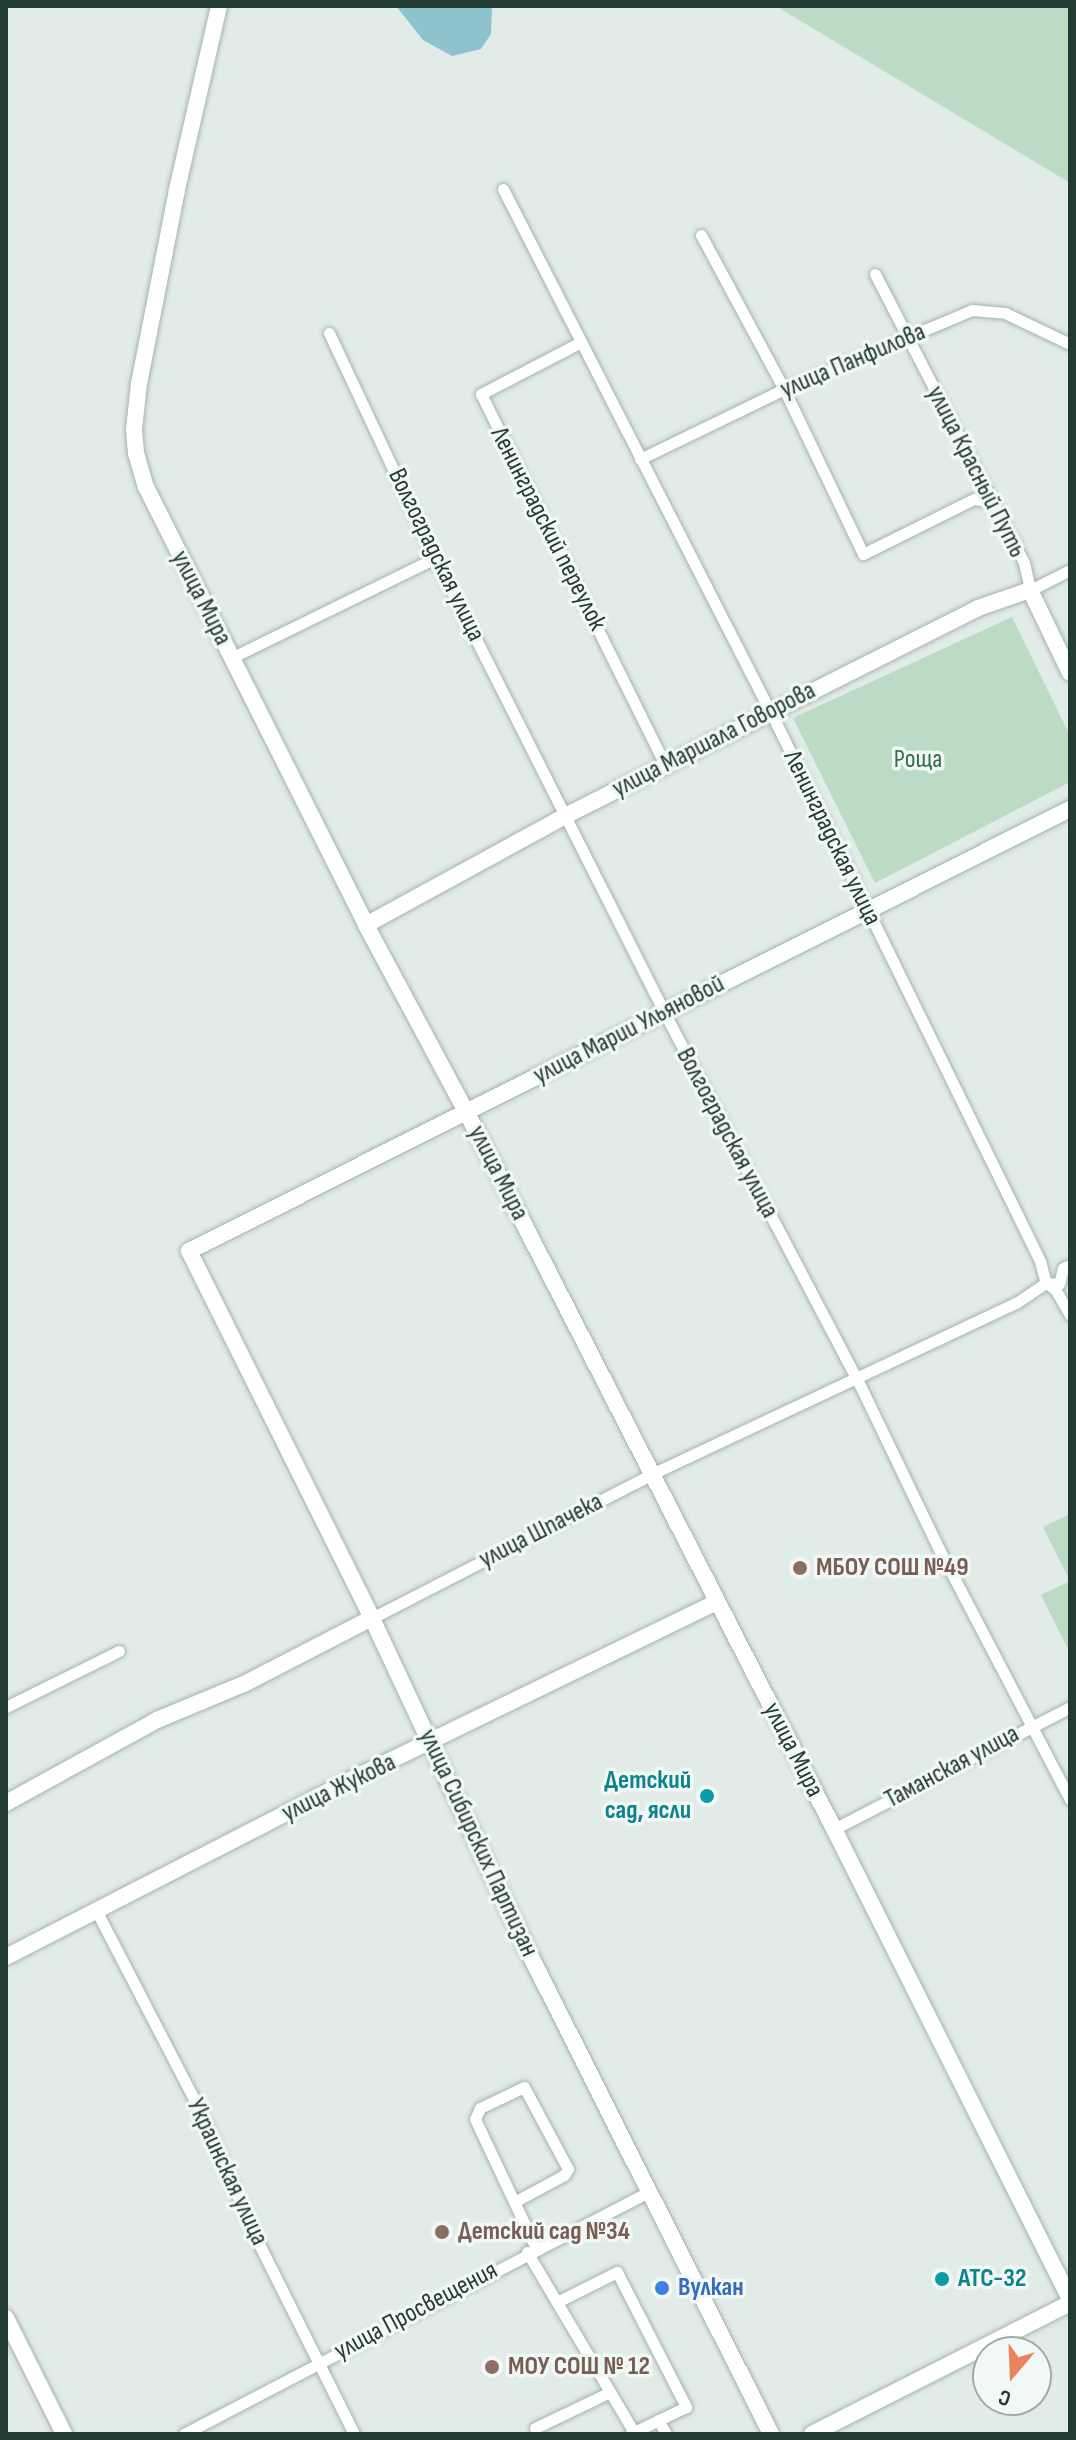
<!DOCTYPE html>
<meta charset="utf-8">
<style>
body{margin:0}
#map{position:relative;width:1076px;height:2440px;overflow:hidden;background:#e1ebe7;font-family:"Sofia Sans Condensed",sans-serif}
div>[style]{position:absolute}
.green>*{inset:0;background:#bbdbc4}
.water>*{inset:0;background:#8cc3cd}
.roads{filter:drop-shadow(0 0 2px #a4b3ae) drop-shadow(0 0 2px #a4b3ae)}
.street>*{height:11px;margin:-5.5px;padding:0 5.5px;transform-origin:5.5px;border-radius:5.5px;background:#fff}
.secondary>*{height:16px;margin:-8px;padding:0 8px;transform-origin:8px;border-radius:8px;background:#fff}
.dots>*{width:22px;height:22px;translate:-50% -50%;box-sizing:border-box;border:4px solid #f1f8f5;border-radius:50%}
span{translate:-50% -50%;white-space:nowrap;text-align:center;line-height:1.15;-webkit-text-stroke:7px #f1f8f5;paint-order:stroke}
.street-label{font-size:26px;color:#223b34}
.park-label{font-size:26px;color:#2f6f48}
.education-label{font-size:26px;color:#785e54;font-weight:700}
.left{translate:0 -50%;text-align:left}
.culture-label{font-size:26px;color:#0d838f;font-weight:700}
.right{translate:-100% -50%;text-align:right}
.shop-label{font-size:26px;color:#366cbe;font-weight:700}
.frame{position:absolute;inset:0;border:8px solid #223b34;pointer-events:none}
.north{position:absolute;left:972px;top:2336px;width:80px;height:80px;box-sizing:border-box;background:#f1f8f5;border:2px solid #9eaca8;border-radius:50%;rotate:199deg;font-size:22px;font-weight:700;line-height:32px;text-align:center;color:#223b34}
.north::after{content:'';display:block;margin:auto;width:28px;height:36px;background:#eb835f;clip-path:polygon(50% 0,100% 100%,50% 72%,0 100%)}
</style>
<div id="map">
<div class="green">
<i style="clip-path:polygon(776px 6px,1070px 6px,1070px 183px)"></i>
<i style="clip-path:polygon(1012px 617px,1070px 736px,1070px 782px,875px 883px,793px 718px)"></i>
<i style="clip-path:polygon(1070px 1514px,1070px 1648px,1068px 1649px,1041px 1595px,1070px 1581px,1043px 1527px)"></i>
</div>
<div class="water">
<i style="clip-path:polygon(396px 6px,492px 6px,491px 34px,481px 49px,452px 56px,423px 40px)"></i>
</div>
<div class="roads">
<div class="street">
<i style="left:503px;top:189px;width:602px;rotate:62.92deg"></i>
<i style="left:777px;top:725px;width:597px;rotate:63.86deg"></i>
<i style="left:1040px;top:1261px;width:23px;rotate:75deg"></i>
<i style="left:1046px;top:1283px;width:11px;rotate:34deg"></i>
<i style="left:1055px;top:1289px;width:30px;rotate:60deg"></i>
<i style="left:701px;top:235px;width:175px;rotate:61.7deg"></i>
<i style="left:784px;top:389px;width:183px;rotate:64.4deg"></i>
<i style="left:863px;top:554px;width:124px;rotate:-26.4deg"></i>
<i style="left:974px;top:499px;width:18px;rotate:9deg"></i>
<i style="left:875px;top:274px;width:325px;rotate:62.7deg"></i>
<i style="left:1024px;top:563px;width:28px;rotate:77deg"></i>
<i style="left:1030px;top:590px;width:45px;rotate:-26.6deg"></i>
<i style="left:329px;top:333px;width:249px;rotate:64.8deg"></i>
<i style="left:435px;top:558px;width:508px;rotate:63.23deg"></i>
<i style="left:664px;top:1012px;width:419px;rotate:62.3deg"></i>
<i style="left:859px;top:1383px;width:184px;rotate:64.3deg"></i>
<i style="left:939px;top:1549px;width:283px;rotate:62.4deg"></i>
<i style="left:581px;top:342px;width:113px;rotate:152.5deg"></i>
<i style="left:481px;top:394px;width:413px;rotate:63.6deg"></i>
<i style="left:640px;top:459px;width:160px;rotate:-25.9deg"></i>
<i style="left:784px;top:389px;width:204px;rotate:-22.8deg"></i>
<i style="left:972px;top:310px;width:33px;rotate:5deg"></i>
<i style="left:1005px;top:313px;width:72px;rotate:25.5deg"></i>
<i style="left:231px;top:658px;width:227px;rotate:-26.1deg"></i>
<i style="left:372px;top:1618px;width:315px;rotate:-27.2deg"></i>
<i style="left:652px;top:1474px;width:402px;rotate:-25.2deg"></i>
<i style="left:1016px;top:1303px;width:36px;rotate:-34deg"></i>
<i style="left:1046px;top:1283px;width:13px;rotate:4deg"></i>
<i style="left:1059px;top:1284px;width:16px;rotate:-76deg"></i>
<i style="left:1063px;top:1268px;width:8px;rotate:-23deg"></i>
<i style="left:6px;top:1707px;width:126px;rotate:-26.4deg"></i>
<i style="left:834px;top:1829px;width:266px;rotate:-27.3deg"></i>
<i style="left:97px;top:1912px;width:224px;rotate:62.6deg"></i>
<i style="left:200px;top:2111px;width:139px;rotate:66.2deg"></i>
<i style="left:256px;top:2238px;width:219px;rotate:63.4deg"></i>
<i style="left:516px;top:2201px;width:55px;rotate:-28.4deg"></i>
<i style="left:564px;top:2175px;width:7px;rotate:-56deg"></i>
<i style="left:568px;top:2169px;width:93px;rotate:-118.2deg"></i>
<i style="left:524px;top:2087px;width:49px;rotate:154.5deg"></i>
<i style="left:480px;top:2108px;width:12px;rotate:114deg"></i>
<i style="left:475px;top:2119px;width:143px;rotate:64.7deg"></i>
<i style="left:527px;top:2252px;width:209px;rotate:59.3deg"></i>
<i style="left:557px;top:2302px;width:67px;rotate:-26.6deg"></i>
<i style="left:617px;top:2272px;width:152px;rotate:62.9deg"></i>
<i style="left:686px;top:2407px;width:62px;rotate:154.3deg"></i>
<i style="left:658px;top:2420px;width:16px;rotate:60deg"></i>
<i style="left:535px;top:2428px;width:83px;rotate:-25.6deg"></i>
<i style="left:184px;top:2434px;width:526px;rotate:-27.54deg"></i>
</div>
<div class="secondary">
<i style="left:219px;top:6px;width:189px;rotate:102.9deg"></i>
<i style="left:177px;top:190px;width:197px;rotate:101.1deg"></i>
<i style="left:139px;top:383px;width:47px;rotate:96.1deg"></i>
<i style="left:134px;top:430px;width:23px;rotate:85deg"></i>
<i style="left:136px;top:453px;width:35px;rotate:74deg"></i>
<i style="left:146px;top:487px;width:490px;rotate:63.3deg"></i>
<i style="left:366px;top:925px;width:213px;rotate:61.8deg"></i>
<i style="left:467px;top:1113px;width:805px;rotate:62.86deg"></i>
<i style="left:834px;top:1829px;width:526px;rotate:63.34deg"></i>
<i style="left:366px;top:925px;width:229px;rotate:-28.7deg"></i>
<i style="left:567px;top:815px;width:460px;rotate:-26.7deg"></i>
<i style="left:978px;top:608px;width:55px;rotate:-19.1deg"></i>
<i style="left:1030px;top:590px;width:92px;rotate:64.3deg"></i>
<i style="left:6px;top:1803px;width:172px;rotate:-28.8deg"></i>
<i style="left:157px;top:1720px;width:96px;rotate:-22.6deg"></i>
<i style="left:246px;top:1683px;width:142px;rotate:-27.3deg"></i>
<i style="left:6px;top:1957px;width:378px;rotate:-27.2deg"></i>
<i style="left:342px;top:1784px;width:417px;rotate:-25.9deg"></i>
<i style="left:6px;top:2318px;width:130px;rotate:63.4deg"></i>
<i style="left:771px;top:2434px;width:550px;rotate:-116.7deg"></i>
<i style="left:524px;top:1943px;width:359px;rotate:-115.1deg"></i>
<i style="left:372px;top:1618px;width:410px;rotate:-116.5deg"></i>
<i style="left:189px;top:1251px;width:986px;rotate:-26.64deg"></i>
<i style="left:812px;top:2434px;width:289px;rotate:-26.9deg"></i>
</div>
</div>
<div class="dots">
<i style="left:800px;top:1568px;background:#8d6e63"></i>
<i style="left:707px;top:1796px;background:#0f9aa8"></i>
<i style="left:442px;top:2232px;background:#8d6e63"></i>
<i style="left:942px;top:2279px;background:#0f9aa8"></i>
<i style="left:662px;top:2288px;background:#3f7fe0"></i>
<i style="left:492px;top:2367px;background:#8d6e63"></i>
</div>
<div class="street-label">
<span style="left:853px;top:361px;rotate:-23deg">улица Панфилова</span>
<span style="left:976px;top:472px;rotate:63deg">улица Красный Путь</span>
<span style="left:548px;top:529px;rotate:63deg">Ленинградский переулок</span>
<span style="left:436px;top:555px;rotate:64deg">Волгоградская улица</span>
<span style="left:201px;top:598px;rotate:63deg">улица Мира</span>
<span style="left:714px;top:740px;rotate:-27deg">улица Маршала Говорова</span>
<span style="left:832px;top:838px;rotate:64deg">Ленинградская улица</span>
<span style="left:629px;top:1030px;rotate:-27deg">улица Марии Ульяновой</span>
<span style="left:727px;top:1133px;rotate:62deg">Волгоградская улица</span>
<span style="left:498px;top:1173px;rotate:63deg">улица Мира</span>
<span style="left:541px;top:1531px;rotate:-27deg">улица Шпачека</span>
<span style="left:793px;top:1750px;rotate:63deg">улица Мира</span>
<span style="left:952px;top:1767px;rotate:-28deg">Таманская улица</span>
<span style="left:339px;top:1788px;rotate:-26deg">улица Жукова</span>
<span style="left:478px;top:1843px;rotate:65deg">улица Сибирских Партизан</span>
<span style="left:227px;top:2172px;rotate:65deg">Украинская улица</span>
<span style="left:416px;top:2311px;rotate:-28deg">улица Просвещения</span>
</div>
<div class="park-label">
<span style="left:918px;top:760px">Роща</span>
</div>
<div class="education-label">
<span class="left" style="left:816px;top:1568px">МБОУ СОШ №49</span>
<span class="left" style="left:458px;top:2232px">Детский сад №34</span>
<span class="left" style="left:508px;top:2367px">МОУ СОШ № 12</span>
</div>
<div class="culture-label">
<span class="right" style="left:691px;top:1796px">Детский<br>сад, ясли</span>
<span class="left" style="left:958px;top:2279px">АТС-32</span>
</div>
<div class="shop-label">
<span class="left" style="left:678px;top:2288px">Вулкан</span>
</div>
<div class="frame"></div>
<div class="north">С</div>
</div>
